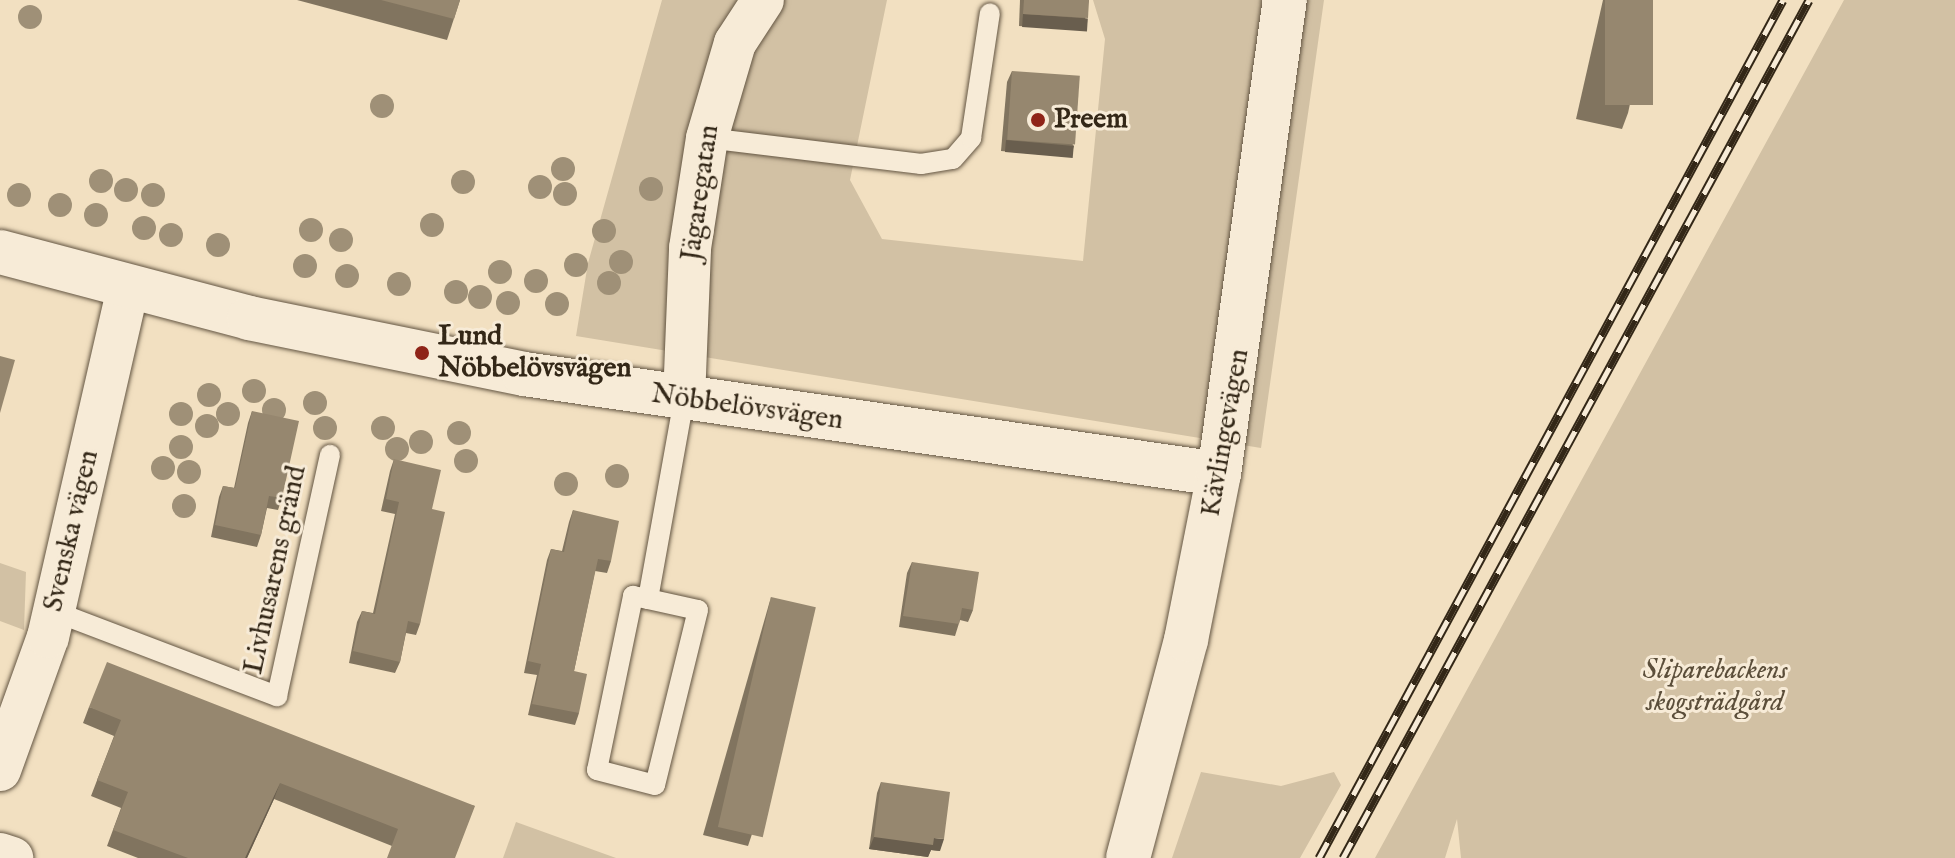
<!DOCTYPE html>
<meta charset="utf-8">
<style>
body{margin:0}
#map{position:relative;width:1955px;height:858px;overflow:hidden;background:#f2e0c1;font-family:"IM FELL English",serif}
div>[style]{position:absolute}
.green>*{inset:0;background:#d2c1a4}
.roads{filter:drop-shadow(0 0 2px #635542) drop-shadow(0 0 2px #635542)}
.service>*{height:20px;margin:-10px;padding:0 10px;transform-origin:10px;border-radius:10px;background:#f7ebd7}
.minor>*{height:42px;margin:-21px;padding:0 21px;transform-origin:21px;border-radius:21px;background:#f7ebd7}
.tertiary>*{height:44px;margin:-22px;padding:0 22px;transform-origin:22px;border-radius:22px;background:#f7ebd7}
.secondary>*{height:44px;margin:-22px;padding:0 22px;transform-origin:22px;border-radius:22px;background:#f7ebd7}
.rail>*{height:9px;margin-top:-4.5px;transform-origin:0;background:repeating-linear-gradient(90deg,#f7ebd7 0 18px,#332717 0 36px);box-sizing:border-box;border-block:2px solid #332717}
.trees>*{width:24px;height:24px;margin:-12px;border-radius:50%;background:#9f9077}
.wall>*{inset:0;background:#81745f}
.shaded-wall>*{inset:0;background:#695e4e;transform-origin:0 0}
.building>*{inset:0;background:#96876f;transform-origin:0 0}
.dots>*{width:22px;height:22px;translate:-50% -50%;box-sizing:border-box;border:4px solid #f7ebd7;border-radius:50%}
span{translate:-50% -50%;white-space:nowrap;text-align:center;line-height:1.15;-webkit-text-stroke:6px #f7ebd7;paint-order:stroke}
.poi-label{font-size:28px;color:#332717;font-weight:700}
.left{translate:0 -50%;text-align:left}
.street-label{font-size:28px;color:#332717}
.park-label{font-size:28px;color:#5b4e3a;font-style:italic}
</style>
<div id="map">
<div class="green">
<i style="clip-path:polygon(662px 0,887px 0,850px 180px,882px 239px,1083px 261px,1105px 39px,1093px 0,1324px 0,1261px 448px,576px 336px,588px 263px)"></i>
<i style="clip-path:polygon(1844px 0,1955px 0,1955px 858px,1461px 858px,1457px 819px,1445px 858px,1375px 858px)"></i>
<i style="clip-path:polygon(0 563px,26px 572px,24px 630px,0 621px)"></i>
<i style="clip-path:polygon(1201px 772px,1281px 786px,1334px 772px,1341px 785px,1300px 858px,1172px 858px)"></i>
<i style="clip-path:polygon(516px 822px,616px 858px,503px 858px)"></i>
</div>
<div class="roads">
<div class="service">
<i style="left:707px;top:138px;width:216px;rotate:6.9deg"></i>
<i style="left:921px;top:164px;width:32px;rotate:-9deg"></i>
<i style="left:953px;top:159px;width:28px;rotate:-49deg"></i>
<i style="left:971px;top:138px;width:126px;rotate:-81.4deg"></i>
<i style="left:648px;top:599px;width:51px;rotate:12.4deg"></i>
<i style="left:698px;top:610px;width:180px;rotate:103.8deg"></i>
<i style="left:655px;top:785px;width:60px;rotate:-165.5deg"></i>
<i style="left:597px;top:770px;width:178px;rotate:-78.3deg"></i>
<i style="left:633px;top:596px;width:15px;rotate:11deg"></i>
<i style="left:648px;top:599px;width:203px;rotate:-79.8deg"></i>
<i style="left:53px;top:611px;width:240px;rotate:20.8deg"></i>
<i style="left:277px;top:696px;width:247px;rotate:-77.6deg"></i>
</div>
<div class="minor">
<i style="left:684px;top:399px;width:151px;rotate:-87.7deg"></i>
<i style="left:690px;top:248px;width:111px;rotate:-81.2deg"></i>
<i style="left:707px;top:138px;width:99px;rotate:-73.6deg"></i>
<i style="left:735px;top:43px;width:51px;rotate:-56.9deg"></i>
<i style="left:0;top:770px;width:141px;rotate:-70.2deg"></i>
<i style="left:48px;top:637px;width:358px;rotate:-77.1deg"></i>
<i style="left:0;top:854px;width:13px;rotate:18deg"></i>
</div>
<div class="tertiary">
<i style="left:0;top:252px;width:258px;rotate:14.8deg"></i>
<i style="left:249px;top:318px;width:281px;rotate:11.5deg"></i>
<i style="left:524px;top:374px;width:702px;rotate:8.19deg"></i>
</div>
<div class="secondary">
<i style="left:1128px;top:858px;width:226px;rotate:-75.1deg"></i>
<i style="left:1186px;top:640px;width:169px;rotate:-78.8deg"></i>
<i style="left:1219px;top:474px;width:479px;rotate:-82.1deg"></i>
</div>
</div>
<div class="rail">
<i style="left:1319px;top:858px;width:975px;rotate:-61.6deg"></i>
<i style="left:1343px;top:858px;width:976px;rotate:-61.49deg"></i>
</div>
<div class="trees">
<i style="left:30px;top:17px"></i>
<i style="left:382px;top:106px"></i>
<i style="left:563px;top:169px"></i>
<i style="left:101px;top:181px"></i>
<i style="left:463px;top:182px"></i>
<i style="left:540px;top:187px"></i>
<i style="left:651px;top:189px"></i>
<i style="left:126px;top:190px"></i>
<i style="left:565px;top:194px"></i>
<i style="left:19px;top:195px"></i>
<i style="left:153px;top:195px"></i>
<i style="left:60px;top:205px"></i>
<i style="left:96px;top:215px"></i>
<i style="left:432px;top:225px"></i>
<i style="left:144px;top:228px"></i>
<i style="left:311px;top:230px"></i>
<i style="left:604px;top:231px"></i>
<i style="left:171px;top:235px"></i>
<i style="left:341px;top:240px"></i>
<i style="left:218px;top:245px"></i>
<i style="left:621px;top:262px"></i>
<i style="left:576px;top:265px"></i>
<i style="left:305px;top:266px"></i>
<i style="left:500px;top:272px"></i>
<i style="left:347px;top:276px"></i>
<i style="left:536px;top:281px"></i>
<i style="left:609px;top:283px"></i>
<i style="left:399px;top:284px"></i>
<i style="left:456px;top:292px"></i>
<i style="left:480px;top:297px"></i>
<i style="left:508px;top:303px"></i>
<i style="left:557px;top:304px"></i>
<i style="left:254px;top:391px"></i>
<i style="left:209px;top:395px"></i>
<i style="left:315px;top:403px"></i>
<i style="left:274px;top:410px"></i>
<i style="left:181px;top:414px"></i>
<i style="left:228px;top:414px"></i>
<i style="left:207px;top:426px"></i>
<i style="left:325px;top:428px"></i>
<i style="left:383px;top:428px"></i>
<i style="left:459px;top:433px"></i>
<i style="left:421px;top:442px"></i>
<i style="left:181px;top:447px"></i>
<i style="left:397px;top:449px"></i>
<i style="left:466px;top:461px"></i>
<i style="left:163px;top:468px"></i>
<i style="left:189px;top:472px"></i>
<i style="left:617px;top:476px"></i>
<i style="left:566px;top:484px"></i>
<i style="left:184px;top:506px"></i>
</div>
<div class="wall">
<i style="clip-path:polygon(297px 0,460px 0,447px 40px)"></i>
<i style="clip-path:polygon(1020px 0,1089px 0,1083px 30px,1019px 26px)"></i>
<i style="clip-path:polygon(1603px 0,1653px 0,1628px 113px,1622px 129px,1576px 119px)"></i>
<i style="clip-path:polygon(1012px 71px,1074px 146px,1070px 157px,1001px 151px,1007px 82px)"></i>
<i style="clip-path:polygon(252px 411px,282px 498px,278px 510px,267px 508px,261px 535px,257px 547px,211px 537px,219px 497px,223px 486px,234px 488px,248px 423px)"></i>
<i style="clip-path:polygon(394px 459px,432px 509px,420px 624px,416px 635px,406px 633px,400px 662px,395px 673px,349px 663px,357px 622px,362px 611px,373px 613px,395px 514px,381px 511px,390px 471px)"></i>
<i style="clip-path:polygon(573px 510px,611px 561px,607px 573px,595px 571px,574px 671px,579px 713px,575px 725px,528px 715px,537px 675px,524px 673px,547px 560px,551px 549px,562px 551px,569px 522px)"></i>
<i style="clip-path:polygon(912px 562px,973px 610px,968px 622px,960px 620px,955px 636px,899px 627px,907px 573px)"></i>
<i style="clip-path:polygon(771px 597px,752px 834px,748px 846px,703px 835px)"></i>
<i style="clip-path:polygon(89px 707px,475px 806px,392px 846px,274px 799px,247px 858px,138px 858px,107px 846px,121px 808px,91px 796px,114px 736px,83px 723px)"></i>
<i style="clip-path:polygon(881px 782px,940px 851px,931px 850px,928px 857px,869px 849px,877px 793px)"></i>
</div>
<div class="shaded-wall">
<i style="left:1023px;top:14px;width:65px;height:13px;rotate:4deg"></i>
<i style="left:1006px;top:140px;width:68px;height:12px;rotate:5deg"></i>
<i style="clip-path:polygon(280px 783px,274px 799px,247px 858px,245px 858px)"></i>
<i style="clip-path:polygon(874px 837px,934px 838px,944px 839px,940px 851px,931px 850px,928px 857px,869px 849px)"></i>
</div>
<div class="building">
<i style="clip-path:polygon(381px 0,460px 0,454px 19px)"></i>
<i style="clip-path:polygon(1024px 0,1089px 0,1088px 18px,1023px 14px)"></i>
<i style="left:1605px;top:0;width:48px;height:105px"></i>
<i style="left:1012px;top:71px;width:68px;height:69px;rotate:4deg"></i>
<i style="clip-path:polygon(0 356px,15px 360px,0 413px)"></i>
<i style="clip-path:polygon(252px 411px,299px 421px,282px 498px,269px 496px,261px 535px,215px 525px,223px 486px,235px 488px)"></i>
<i style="clip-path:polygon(394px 459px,441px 470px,432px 509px,445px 512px,420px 624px,408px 621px,400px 662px,353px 651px,362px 611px,375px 614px,391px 539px,399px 502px,386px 499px)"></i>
<i style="clip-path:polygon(573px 510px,619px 521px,611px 561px,598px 559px,574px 671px,587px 674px,579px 713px,532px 704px,541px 664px,528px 661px,551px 549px,564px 552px)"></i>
<i style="clip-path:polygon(912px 562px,979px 572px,973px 610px,962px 608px,959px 624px,903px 616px)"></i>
<i style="left:771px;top:597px;width:46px;height:236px;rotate:13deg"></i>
<i style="clip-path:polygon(107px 662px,475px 806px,455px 858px,387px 858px,398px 829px,280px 783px,245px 858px,188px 858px,113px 830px,128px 792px,97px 780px,121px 720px,89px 707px)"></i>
<i style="clip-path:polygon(881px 782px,950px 792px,944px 839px,934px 838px,933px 845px,874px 837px)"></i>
</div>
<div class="dots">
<i style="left:1038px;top:120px;background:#8f2418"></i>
<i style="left:422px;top:353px;background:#8f2418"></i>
</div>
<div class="poi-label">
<span class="left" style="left:1054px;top:120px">Preem</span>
<span class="left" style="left:438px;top:353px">Lund<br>Nöbbelövsvägen</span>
</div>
<div class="street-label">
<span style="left:701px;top:193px;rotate:-82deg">Jägaregatan</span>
<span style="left:747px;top:408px;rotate:8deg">Nöbbelövsvägen</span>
<span style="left:1226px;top:433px;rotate:-80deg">Kävlingevägen</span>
<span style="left:72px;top:531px;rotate:-77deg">Svenska vägen</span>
<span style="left:276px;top:570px;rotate:-78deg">Livhusarens gränd</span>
</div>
<div class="park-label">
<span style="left:1715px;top:687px">Sliparebackens<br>skogsträdgård</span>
</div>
</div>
